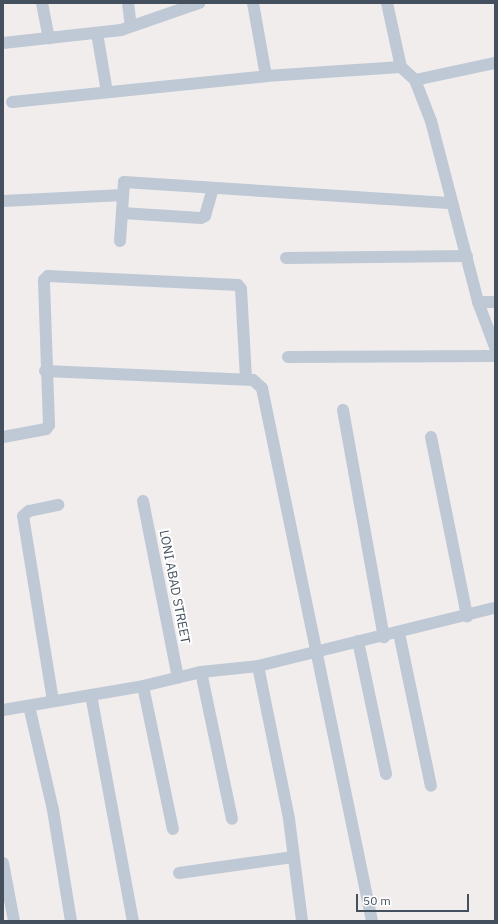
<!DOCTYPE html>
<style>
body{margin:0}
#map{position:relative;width:498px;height:924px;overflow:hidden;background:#f1eded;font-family:"IBM Plex Sans",sans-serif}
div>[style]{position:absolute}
.minor>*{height:12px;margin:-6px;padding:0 6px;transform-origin:6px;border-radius:6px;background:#bfc9d5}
span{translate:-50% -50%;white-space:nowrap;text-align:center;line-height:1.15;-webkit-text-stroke:4px #fff;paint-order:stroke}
.street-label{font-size:13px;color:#44505d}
.frame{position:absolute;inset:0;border:4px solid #44505d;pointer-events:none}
.scale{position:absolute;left:356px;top:894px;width:113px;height:18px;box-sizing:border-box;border:2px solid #44505d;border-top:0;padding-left:5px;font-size:12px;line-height:14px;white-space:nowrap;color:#44505d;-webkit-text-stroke:3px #fff;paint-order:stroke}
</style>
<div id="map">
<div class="minor">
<i style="left:42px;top:3px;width:36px;rotate:79deg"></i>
<i style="left:128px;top:3px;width:23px;rotate:83deg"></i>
<i style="left:253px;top:3px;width:74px;rotate:79.9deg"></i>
<i style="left:387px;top:3px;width:66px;rotate:77.7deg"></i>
<i style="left:401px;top:67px;width:19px;rotate:43deg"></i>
<i style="left:415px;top:80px;width:44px;rotate:68.7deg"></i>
<i style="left:431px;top:121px;width:187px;rotate:75.4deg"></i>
<i style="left:478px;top:302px;width:48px;rotate:69.3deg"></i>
<i style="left:97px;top:33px;width:60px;rotate:80.4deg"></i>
<i style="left:3px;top:43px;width:119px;rotate:-6.3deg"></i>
<i style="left:121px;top:30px;width:83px;rotate:-19.1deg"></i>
<i style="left:415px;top:80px;width:82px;rotate:-12deg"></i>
<i style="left:12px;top:102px;width:255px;rotate:-5.8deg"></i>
<i style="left:266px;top:76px;width:135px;rotate:-3.8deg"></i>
<i style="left:3px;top:201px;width:120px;rotate:-2.9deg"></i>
<i style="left:122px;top:213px;width:79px;rotate:3.6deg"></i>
<i style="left:201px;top:218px;width:4px;rotate:-27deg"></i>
<i style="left:205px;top:216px;width:29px;rotate:-74deg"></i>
<i style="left:120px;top:241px;width:59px;rotate:-86.1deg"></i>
<i style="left:124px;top:182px;width:329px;rotate:3.7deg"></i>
<i style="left:286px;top:258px;width:181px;rotate:-0.6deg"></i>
<i style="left:478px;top:302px;width:17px"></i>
<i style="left:288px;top:357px;width:207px;rotate:-0.3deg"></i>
<i style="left:45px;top:371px;width:208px;rotate:2.5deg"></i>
<i style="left:253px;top:380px;width:12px;rotate:42deg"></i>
<i style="left:262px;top:388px;width:544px;rotate:78.34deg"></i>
<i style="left:343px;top:410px;width:231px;rotate:79.8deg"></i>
<i style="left:3px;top:437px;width:44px;rotate:-10.5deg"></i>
<i style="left:46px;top:429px;width:5px;rotate:-53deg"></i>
<i style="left:49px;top:425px;width:145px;rotate:-92deg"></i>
<i style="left:44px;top:280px;width:6px;rotate:-45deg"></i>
<i style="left:48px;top:276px;width:190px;rotate:2.7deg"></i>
<i style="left:238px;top:285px;width:5px;rotate:53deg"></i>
<i style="left:241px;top:289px;width:90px;rotate:86.8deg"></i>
<i style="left:431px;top:437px;width:183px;rotate:78.6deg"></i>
<i style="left:143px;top:501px;width:180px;rotate:78.8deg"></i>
<i style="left:399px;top:633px;width:156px;rotate:78.2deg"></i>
<i style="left:358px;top:641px;width:136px;rotate:78.1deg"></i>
<i style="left:258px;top:666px;width:156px;rotate:78.5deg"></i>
<i style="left:289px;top:819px;width:103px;rotate:82.7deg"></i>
<i style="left:201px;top:672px;width:150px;rotate:78.1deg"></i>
<i style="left:143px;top:686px;width:146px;rotate:78.2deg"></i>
<i style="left:91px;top:695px;width:230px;rotate:79.5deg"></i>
<i style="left:53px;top:701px;width:187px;rotate:-99.2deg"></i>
<i style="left:23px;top:516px;width:8px;rotate:-40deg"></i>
<i style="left:29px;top:511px;width:30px;rotate:-12deg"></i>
<i style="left:29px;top:706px;width:107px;rotate:77deg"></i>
<i style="left:53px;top:810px;width:112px;rotate:80.8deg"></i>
<i style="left:3px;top:710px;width:142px;rotate:-9.7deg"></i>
<i style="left:143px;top:686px;width:60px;rotate:-13.6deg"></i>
<i style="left:201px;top:672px;width:57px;rotate:-6deg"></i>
<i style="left:258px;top:666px;width:244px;rotate:-13.8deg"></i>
<i style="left:3px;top:863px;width:59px;rotate:79.3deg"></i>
<i style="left:179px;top:873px;width:115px;rotate:-8deg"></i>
</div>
<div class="street-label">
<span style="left:174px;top:587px;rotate:79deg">LONI ABAD STREET</span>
</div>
<div class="frame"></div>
<div class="scale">50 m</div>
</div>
